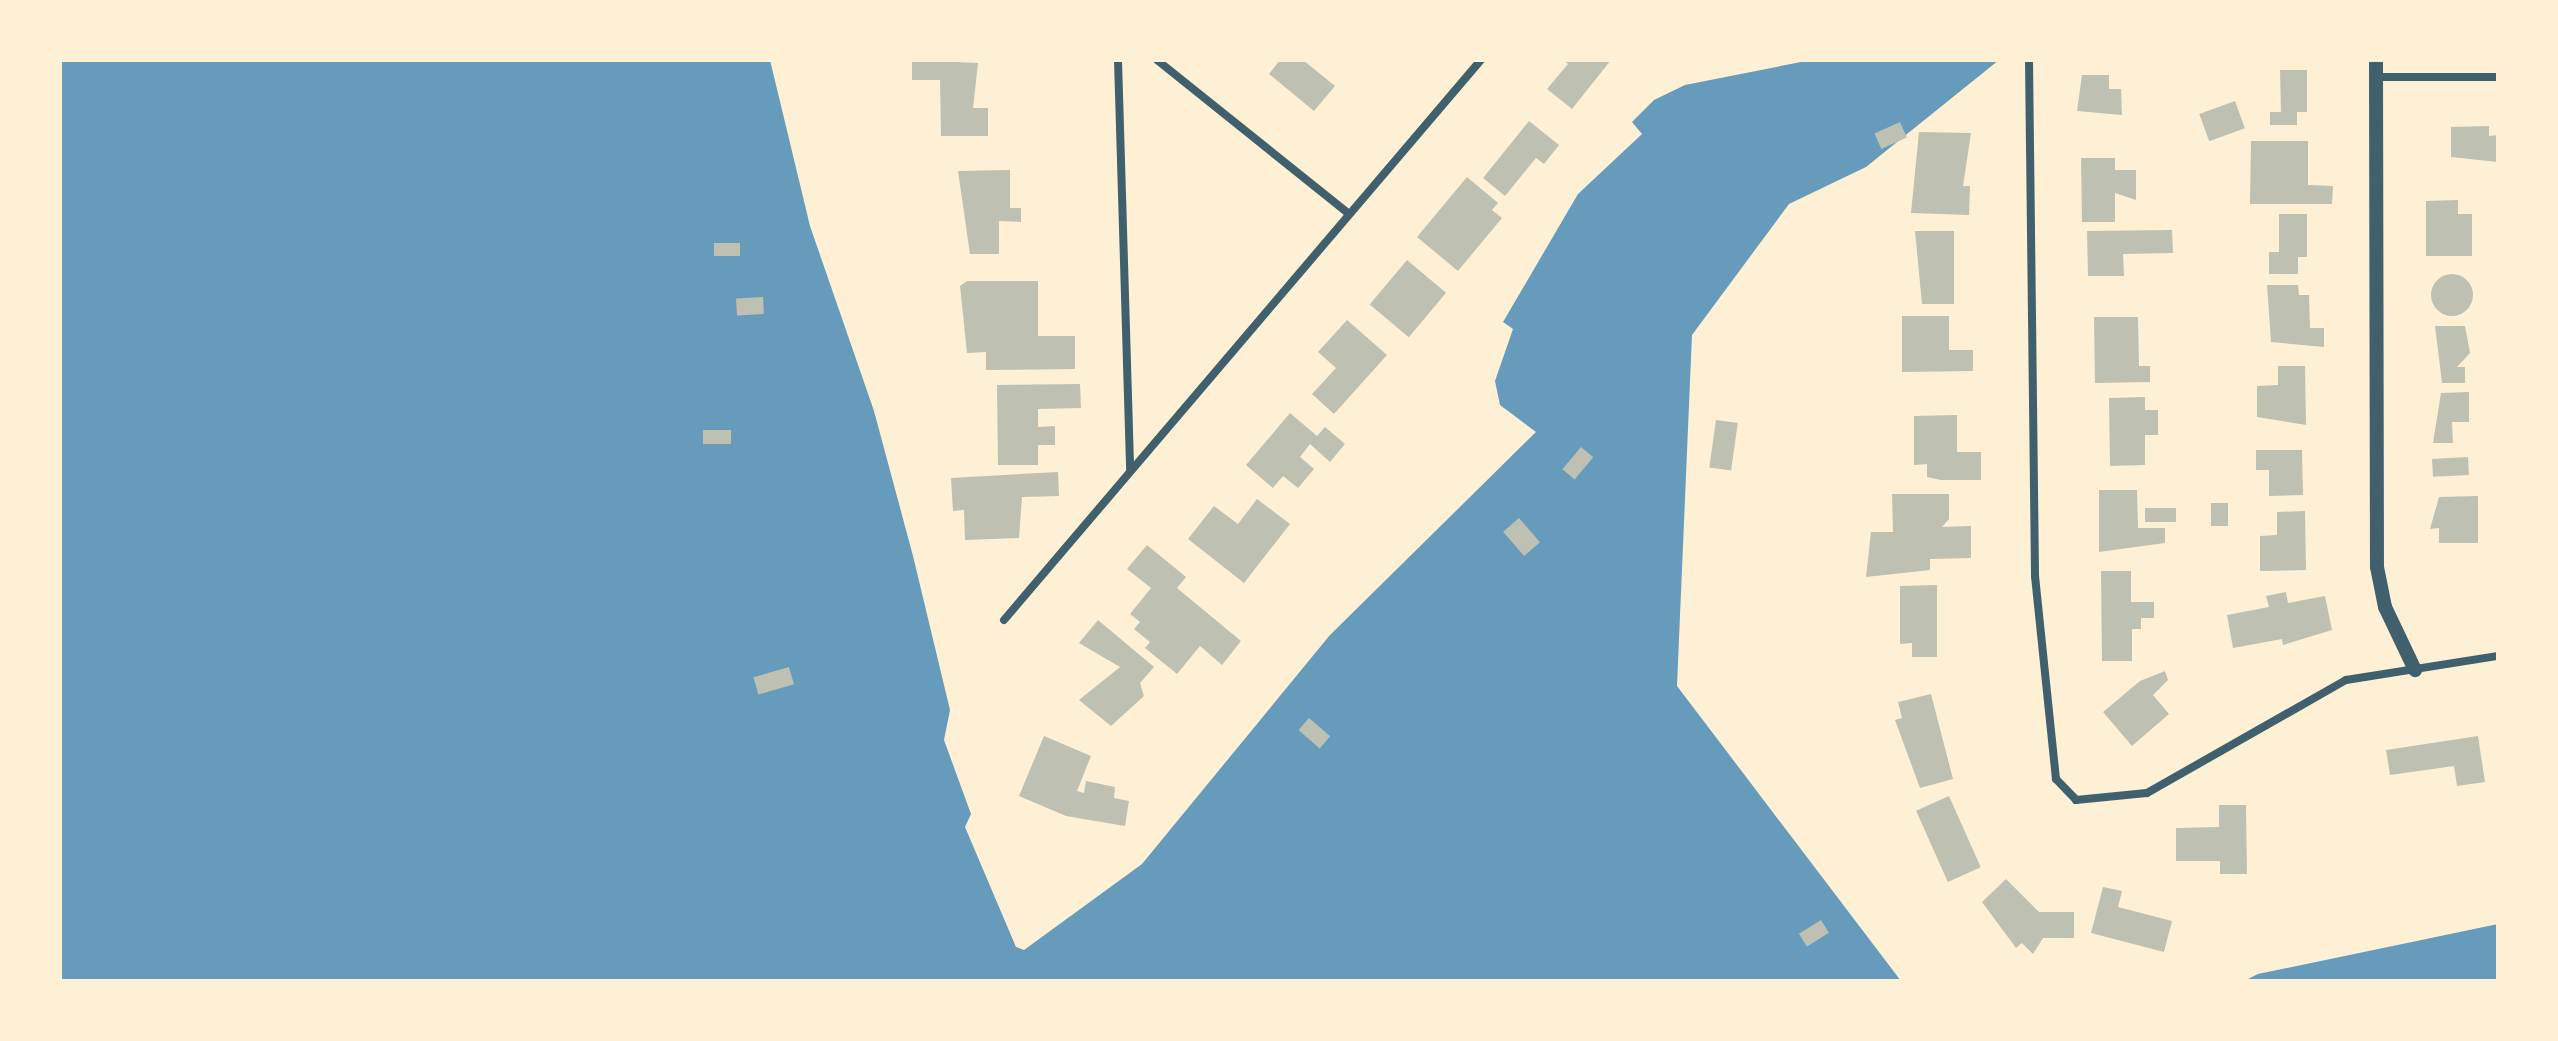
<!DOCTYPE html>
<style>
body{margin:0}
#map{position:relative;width:2558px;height:1041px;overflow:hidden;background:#fdf0d5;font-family:"Source Sans 3",sans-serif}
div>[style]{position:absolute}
.water>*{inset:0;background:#669bbc}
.building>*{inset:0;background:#bec0b2;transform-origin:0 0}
.round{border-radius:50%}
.minor>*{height:8px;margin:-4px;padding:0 4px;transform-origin:4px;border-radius:4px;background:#3f606c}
.tertiary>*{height:14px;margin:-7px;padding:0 7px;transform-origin:7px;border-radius:7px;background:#3f606c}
span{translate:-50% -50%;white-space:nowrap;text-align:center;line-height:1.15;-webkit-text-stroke:7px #fdf0d5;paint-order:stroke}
.frame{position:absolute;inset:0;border:62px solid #fdf0d5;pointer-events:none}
</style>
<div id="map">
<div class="water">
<i style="clip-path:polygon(60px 60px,770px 60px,810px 226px,874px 411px,913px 556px,950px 710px,944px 740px,971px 814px,965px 827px,1016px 947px,1024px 950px,1142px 864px,1330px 635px,1536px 432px,1500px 405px,1495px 381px,1513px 329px,1503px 322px,1578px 194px,1642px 134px,1632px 122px,1654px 100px,1685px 85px,1811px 60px,1999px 60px,1866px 167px,1789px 204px,1692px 335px,1677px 686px,1901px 981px,60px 981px)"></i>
<i style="clip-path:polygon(2498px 924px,2498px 981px,2244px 981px,2258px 974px)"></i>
</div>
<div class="building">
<i style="clip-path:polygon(912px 60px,978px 63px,973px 108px,988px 108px,988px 136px,941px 136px,940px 80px,912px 80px)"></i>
<i style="clip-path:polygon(1280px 60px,1303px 60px,1335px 86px,1314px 111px,1269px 74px)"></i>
<i style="clip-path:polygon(1563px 60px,1611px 60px,1572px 109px,1547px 89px,1568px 64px)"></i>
<i style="clip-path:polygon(2280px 70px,2307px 70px,2307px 112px,2297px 112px,2297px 125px,2270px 125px,2270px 112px,2281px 112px)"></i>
<i style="clip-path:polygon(2082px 75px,2109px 75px,2109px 89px,2121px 89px,2122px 115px,2077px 111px)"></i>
<i style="left:2235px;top:101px;width:29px;height:38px;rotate:70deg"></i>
<i style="clip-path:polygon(1529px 121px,1559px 145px,1544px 164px,1536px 158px,1505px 196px,1483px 178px)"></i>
<i style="left:1900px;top:122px;width:17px;height:28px;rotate:66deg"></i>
<i style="clip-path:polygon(2489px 126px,2489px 136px,2498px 135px,2498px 162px,2451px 157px,2451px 127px)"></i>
<i style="clip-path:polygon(1919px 132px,1971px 133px,1963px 186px,1970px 186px,1969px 215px,1911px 213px)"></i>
<i style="clip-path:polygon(2251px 141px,2308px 141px,2308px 185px,2333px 186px,2332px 204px,2250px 204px)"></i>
<i style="clip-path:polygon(2081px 158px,2115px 158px,2115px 170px,2136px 170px,2136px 200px,2115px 193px,2115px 222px,2082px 222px)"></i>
<i style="clip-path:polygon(1010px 170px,1010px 208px,1021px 208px,1021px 222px,999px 221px,999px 254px,970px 254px,958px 171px)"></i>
<i style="clip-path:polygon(1467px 177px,1498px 203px,1492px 210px,1502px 218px,1458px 271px,1417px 237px)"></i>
<i style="clip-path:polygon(2458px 200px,2458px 214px,2472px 214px,2472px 256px,2426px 256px,2426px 201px)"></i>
<i style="clip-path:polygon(2279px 214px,2307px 214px,2307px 257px,2298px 257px,2298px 274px,2269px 274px,2269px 252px,2279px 252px)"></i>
<i style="clip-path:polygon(2172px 230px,2173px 253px,2123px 254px,2124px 276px,2088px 276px,2087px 231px)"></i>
<i style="clip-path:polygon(1915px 231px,1954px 231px,1954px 304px,1922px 304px)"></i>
<i style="left:714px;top:243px;width:26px;height:13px"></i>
<i style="left:1407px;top:260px;width:51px;height:58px;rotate:40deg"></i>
<i class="round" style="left:2431px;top:274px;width:42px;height:42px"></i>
<i style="clip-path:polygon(967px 281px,1038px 281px,1038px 336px,1075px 336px,1075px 369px,986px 370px,986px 352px,967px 353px,960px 286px)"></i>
<i style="clip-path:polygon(2267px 285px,2298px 285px,2299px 295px,2309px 295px,2310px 328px,2324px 328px,2324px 347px,2271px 342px)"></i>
<i style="left:763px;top:297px;width:17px;height:27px;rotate:87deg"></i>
<i style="clip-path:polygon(1902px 316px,1949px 316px,1949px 350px,1973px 350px,1973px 371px,1902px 372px)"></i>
<i style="clip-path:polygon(2094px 317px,2138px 317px,2139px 366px,2150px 366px,2150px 382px,2095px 383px)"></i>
<i style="clip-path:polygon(1347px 320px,1387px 355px,1334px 414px,1312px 394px,1336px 368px,1318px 352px)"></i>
<i style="clip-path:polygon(2435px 326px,2465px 326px,2470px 353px,2457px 367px,2465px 367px,2465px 383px,2442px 383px)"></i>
<i style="clip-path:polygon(2278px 366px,2305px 366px,2306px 425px,2257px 417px,2257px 386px,2278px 385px)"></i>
<i style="clip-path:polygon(1080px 384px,1081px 408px,1038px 409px,1038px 427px,1055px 426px,1055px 445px,1038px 445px,1038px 465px,998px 465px,997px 385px)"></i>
<i style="clip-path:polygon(2469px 392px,2469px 422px,2452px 422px,2453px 443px,2433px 443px,2441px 393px)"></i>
<i style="clip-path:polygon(2145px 397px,2145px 410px,2158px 410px,2158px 435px,2145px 435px,2145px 465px,2110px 466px,2109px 398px)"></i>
<i style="clip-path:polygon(1290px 413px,1317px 436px,1325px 427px,1345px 444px,1330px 462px,1310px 444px,1300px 457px,1314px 469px,1298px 488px,1283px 476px,1273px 488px,1246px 465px)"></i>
<i style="clip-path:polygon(1957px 415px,1957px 452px,1981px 452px,1981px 480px,1941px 480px,1927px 477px,1927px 464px,1914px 465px,1914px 416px)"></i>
<i style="left:1716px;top:420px;width:22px;height:48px;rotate:8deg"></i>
<i style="left:731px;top:430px;width:14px;height:28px;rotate:90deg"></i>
<i style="left:1581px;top:447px;width:16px;height:29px;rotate:40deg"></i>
<i style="clip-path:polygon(2256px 450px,2302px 450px,2303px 495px,2269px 496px,2269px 470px,2256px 470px)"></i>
<i style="left:2468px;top:457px;width:18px;height:36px;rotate:87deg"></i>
<i style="clip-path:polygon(1058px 472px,1059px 496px,1022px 497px,1019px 538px,965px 540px,964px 510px,953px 511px,951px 478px)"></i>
<i style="clip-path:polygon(2099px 490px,2137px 490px,2138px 528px,2165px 528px,2165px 543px,2099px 552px)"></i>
<i style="clip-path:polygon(1892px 494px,1949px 494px,1949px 519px,1942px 527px,1971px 526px,1971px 558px,1930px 559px,1930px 570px,1866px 577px,1871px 532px,1893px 532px)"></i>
<i style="clip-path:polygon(2478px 496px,2478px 543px,2439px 543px,2439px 528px,2430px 529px,2439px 497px)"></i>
<i style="clip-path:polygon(1257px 499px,1290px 524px,1244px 583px,1188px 539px,1214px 506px,1238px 524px)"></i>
<i style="left:2211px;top:503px;width:17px;height:23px"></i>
<i style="left:2176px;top:508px;width:14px;height:31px;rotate:90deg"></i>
<i style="clip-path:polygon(2305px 511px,2306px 570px,2260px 571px,2260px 536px,2277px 535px,2277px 512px)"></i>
<i style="left:1519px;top:518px;width:32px;height:21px;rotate:49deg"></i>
<i style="clip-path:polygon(1147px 545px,1186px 577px,1177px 588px,1241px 641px,1222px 665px,1200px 646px,1177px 674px,1145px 648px,1150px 642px,1134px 629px,1140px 622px,1130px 614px,1151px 588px,1127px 569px)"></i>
<i style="clip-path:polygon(2101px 571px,2131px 571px,2131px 602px,2154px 602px,2154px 618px,2141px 618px,2141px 629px,2132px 629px,2132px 661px,2102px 661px)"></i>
<i style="clip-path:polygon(1937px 585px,1937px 657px,1912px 657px,1912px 643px,1900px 644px,1900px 586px)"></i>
<i style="clip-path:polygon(2286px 592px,2288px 603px,2325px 596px,2332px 630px,2283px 645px,2282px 639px,2233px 648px,2227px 615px,2269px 607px,2266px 596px)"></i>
<i style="clip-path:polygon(1098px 620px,1154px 667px,1140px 683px,1144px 696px,1111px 726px,1079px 700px,1120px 667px,1079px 643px)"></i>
<i style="left:789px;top:667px;width:18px;height:37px;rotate:74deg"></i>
<i style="clip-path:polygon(2165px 671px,2168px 680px,2153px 695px,2169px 714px,2132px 746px,2103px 712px,2140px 681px)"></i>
<i style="clip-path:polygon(1931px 694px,1953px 779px,1920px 788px,1895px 720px,1902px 718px,1898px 702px)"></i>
<i style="left:1309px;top:718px;width:28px;height:16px;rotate:41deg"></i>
<i style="clip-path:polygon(1044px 736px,1091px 756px,1077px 791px,1084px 793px,1086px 781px,1115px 787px,1114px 798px,1129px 801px,1125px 826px,1066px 816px,1019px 796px)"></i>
<i style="clip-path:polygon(2478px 736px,2485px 782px,2457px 786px,2454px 766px,2390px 775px,2386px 750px)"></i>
<i style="left:1949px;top:796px;width:78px;height:36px;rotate:66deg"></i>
<i style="clip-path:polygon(2219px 805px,2246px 805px,2247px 874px,2220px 874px,2220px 861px,2176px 861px,2176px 828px,2219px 827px)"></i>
<i style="clip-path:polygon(2006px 879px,2039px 912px,2074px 912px,2074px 938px,2043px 938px,2033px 954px,2022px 943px,2016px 948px,1982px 902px)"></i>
<i style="clip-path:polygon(2103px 887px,2122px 891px,2118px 907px,2172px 921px,2164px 952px,2091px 933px)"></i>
<i style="left:1821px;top:920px;width:15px;height:26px;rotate:58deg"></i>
</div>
<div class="minor">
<i style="left:1118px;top:60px;width:410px;rotate:88.3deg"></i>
<i style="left:1157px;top:60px;width:246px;rotate:38.7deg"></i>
<i style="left:2029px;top:60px;width:516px;rotate:89.33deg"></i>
<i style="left:2035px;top:576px;width:204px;rotate:84.1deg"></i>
<i style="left:2056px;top:779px;width:29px;rotate:46deg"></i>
<i style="left:2076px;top:800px;width:71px;rotate:-5.6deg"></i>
<i style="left:2147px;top:793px;width:229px;rotate:-29.6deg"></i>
<i style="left:2346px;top:680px;width:154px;rotate:-9deg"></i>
<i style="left:2376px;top:77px;width:122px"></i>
<i style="left:1004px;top:620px;width:736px;rotate:-49.58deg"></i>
</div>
<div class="tertiary">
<i style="left:2376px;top:60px;width:507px;rotate:89.89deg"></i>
<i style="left:2377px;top:567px;width:41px;rotate:78.7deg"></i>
<i style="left:2385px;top:607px;width:70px;rotate:64.5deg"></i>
</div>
<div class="frame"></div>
</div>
